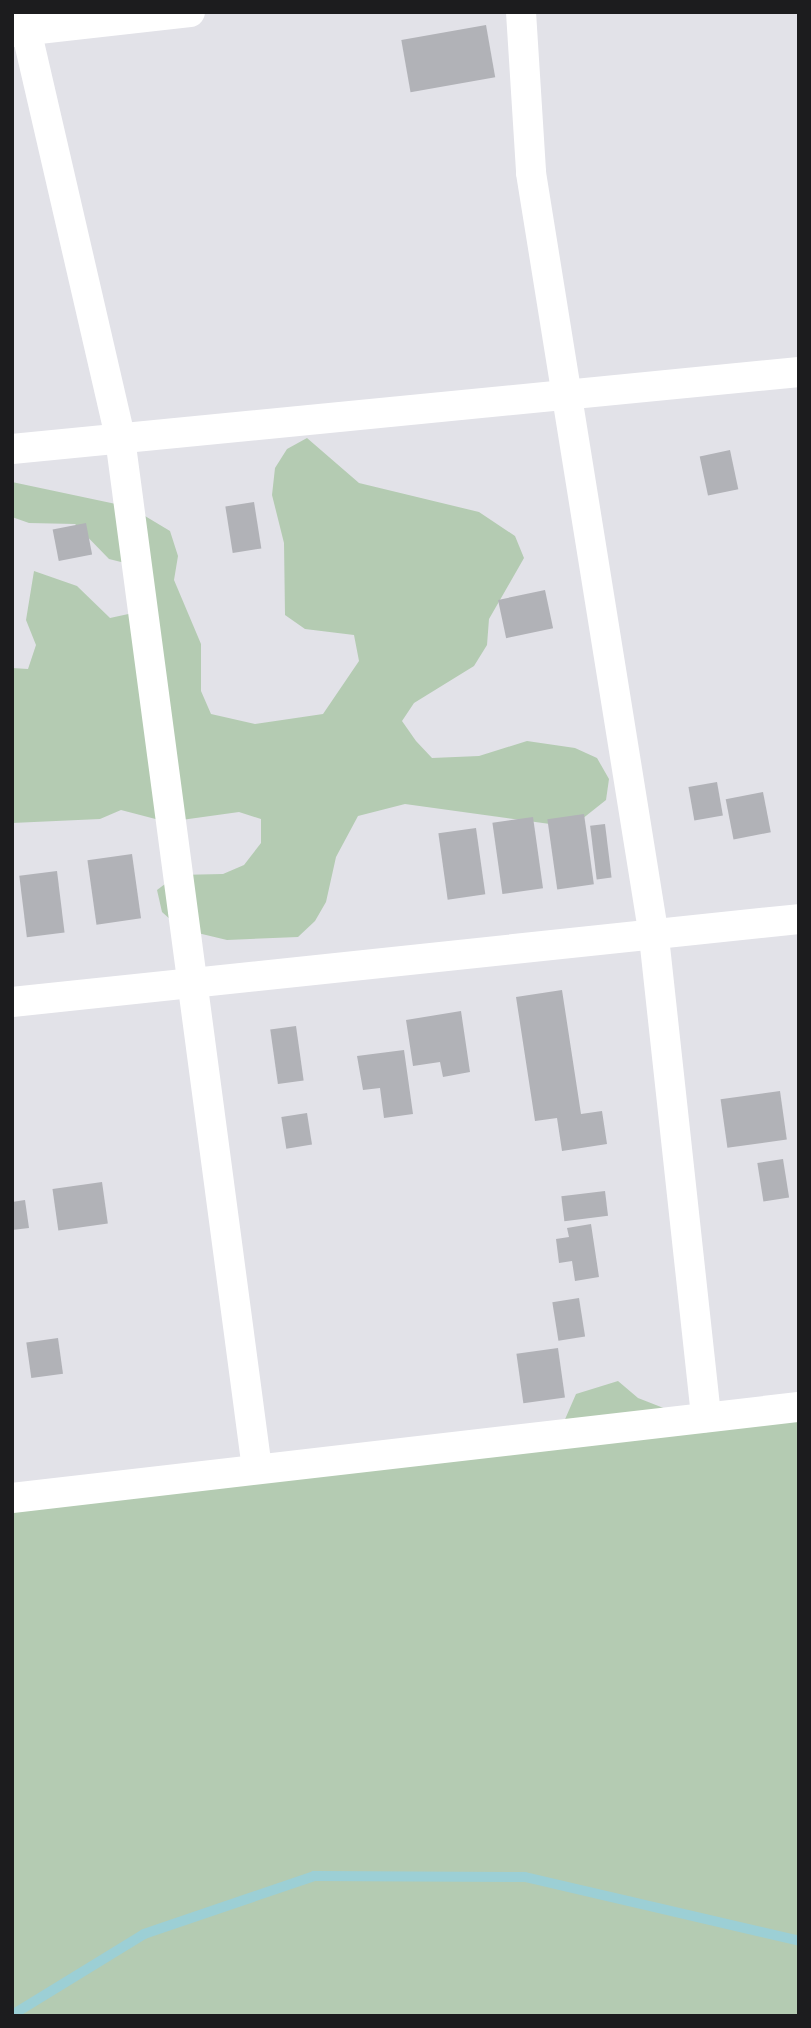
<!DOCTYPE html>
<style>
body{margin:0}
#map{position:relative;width:811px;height:2028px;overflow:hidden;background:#e2e2e8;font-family:Mulish,sans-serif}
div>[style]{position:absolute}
.green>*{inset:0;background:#b4cbb2}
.stream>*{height:10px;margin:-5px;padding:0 5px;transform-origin:5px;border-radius:5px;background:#9ccfd5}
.building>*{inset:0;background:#b1b2b7;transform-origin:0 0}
.street>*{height:30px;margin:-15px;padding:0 15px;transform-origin:15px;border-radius:15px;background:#fff}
span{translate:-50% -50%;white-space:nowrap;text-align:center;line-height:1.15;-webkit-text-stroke:7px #e2e2e8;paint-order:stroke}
.frame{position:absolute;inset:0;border:14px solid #1c1c1e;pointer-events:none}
</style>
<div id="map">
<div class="green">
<i style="clip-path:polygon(307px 438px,359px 483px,479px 512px,515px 536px,524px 558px,489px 619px,487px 645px,474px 666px,414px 703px,402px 721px,416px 741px,432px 758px,479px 756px,527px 741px,575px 748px,597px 758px,609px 779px,606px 800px,572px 827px,405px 804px,358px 816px,336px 857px,326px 902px,315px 921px,298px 937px,227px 940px,181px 929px,162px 912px,157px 890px,177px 875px,223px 874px,244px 865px,261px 843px,261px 819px,239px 812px,167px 822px,121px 810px,100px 819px,12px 823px,12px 668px,28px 669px,36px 645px,26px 620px,34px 571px,77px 586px,110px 618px,133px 613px,133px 565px,109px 559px,75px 524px,29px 523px,12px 517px,12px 482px,130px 507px,170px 531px,178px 556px,174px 580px,201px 644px,201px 691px,211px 714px,255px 724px,323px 714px,359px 661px,354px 635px,305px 629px,285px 615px,284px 543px,272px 495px,275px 468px,287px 449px)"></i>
<i style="clip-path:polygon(618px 1381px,638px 1398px,707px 1425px,799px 1412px,799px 2016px,12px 2016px,12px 1498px,556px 1440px,576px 1394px)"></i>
</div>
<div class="stream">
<i style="left:12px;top:2015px;width:155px;rotate:-31.5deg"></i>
<i style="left:144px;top:1934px;width:180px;rotate:-18.8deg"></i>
<i style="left:314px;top:1876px;width:211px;rotate:0.3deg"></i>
<i style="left:525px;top:1877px;width:281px;rotate:13.1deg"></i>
</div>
<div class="building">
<i style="left:486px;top:25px;width:53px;height:86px;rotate:80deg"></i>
<i style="left:730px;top:450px;width:40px;height:31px;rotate:78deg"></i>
<i style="left:254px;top:502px;width:47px;height:29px;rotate:81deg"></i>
<i style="left:86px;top:523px;width:32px;height:34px;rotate:79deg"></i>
<i style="left:545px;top:590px;width:39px;height:48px;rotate:78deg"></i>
<i style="left:717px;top:782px;width:34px;height:29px;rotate:80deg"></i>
<i style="left:763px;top:792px;width:41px;height:38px;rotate:79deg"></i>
<i style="left:584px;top:814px;width:71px;height:37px;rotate:82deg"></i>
<i style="left:533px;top:817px;width:72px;height:41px;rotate:82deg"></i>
<i style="left:605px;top:824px;width:54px;height:15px;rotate:83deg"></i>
<i style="left:476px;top:828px;width:67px;height:38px;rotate:82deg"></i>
<i style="left:132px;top:854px;width:65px;height:45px;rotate:82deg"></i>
<i style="left:57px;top:871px;width:62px;height:38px;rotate:83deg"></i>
<i style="clip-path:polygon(562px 990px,581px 1114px,602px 1111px,607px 1144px,562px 1151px,557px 1118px,535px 1121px,516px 997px)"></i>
<i style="clip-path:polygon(461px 1011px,470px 1072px,443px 1077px,440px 1062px,413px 1066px,406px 1020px)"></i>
<i style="left:296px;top:1026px;width:55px;height:26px;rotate:82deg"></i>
<i style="clip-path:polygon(404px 1050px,413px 1114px,384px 1118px,380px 1088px,363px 1090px,357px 1056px)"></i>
<i style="left:780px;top:1091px;width:49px;height:60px;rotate:82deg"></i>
<i style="left:307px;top:1113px;width:32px;height:26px;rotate:81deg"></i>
<i style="left:783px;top:1159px;width:39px;height:26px;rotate:81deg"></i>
<i style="left:102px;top:1182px;width:42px;height:50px;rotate:82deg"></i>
<i style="left:605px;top:1191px;width:25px;height:44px;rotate:83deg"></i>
<i style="clip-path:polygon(25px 1200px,29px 1228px,12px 1230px,12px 1202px)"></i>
<i style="clip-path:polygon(591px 1224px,599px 1277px,575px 1281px,572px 1261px,559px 1263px,556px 1239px,569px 1237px,567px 1228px)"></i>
<i style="left:579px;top:1298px;width:39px;height:27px;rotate:81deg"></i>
<i style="left:58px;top:1338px;width:36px;height:32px;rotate:82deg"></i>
<i style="left:558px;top:1348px;width:50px;height:42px;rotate:82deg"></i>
</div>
<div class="street">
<i style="left:22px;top:12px;width:437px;rotate:77deg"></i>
<i style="left:120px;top:438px;width:1040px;rotate:82.43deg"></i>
<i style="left:521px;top:12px;width:161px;rotate:86.4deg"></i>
<i style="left:531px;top:173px;width:774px;rotate:80.85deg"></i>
<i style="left:654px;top:937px;width:483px;rotate:83.8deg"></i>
<i style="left:12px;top:32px;width:179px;rotate:-6.4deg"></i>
<i style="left:12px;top:449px;width:791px;rotate:-5.59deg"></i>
<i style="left:12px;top:1002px;width:791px;rotate:-6.02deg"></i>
<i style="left:12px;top:1498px;width:792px;rotate:-6.6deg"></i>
</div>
<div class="frame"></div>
</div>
